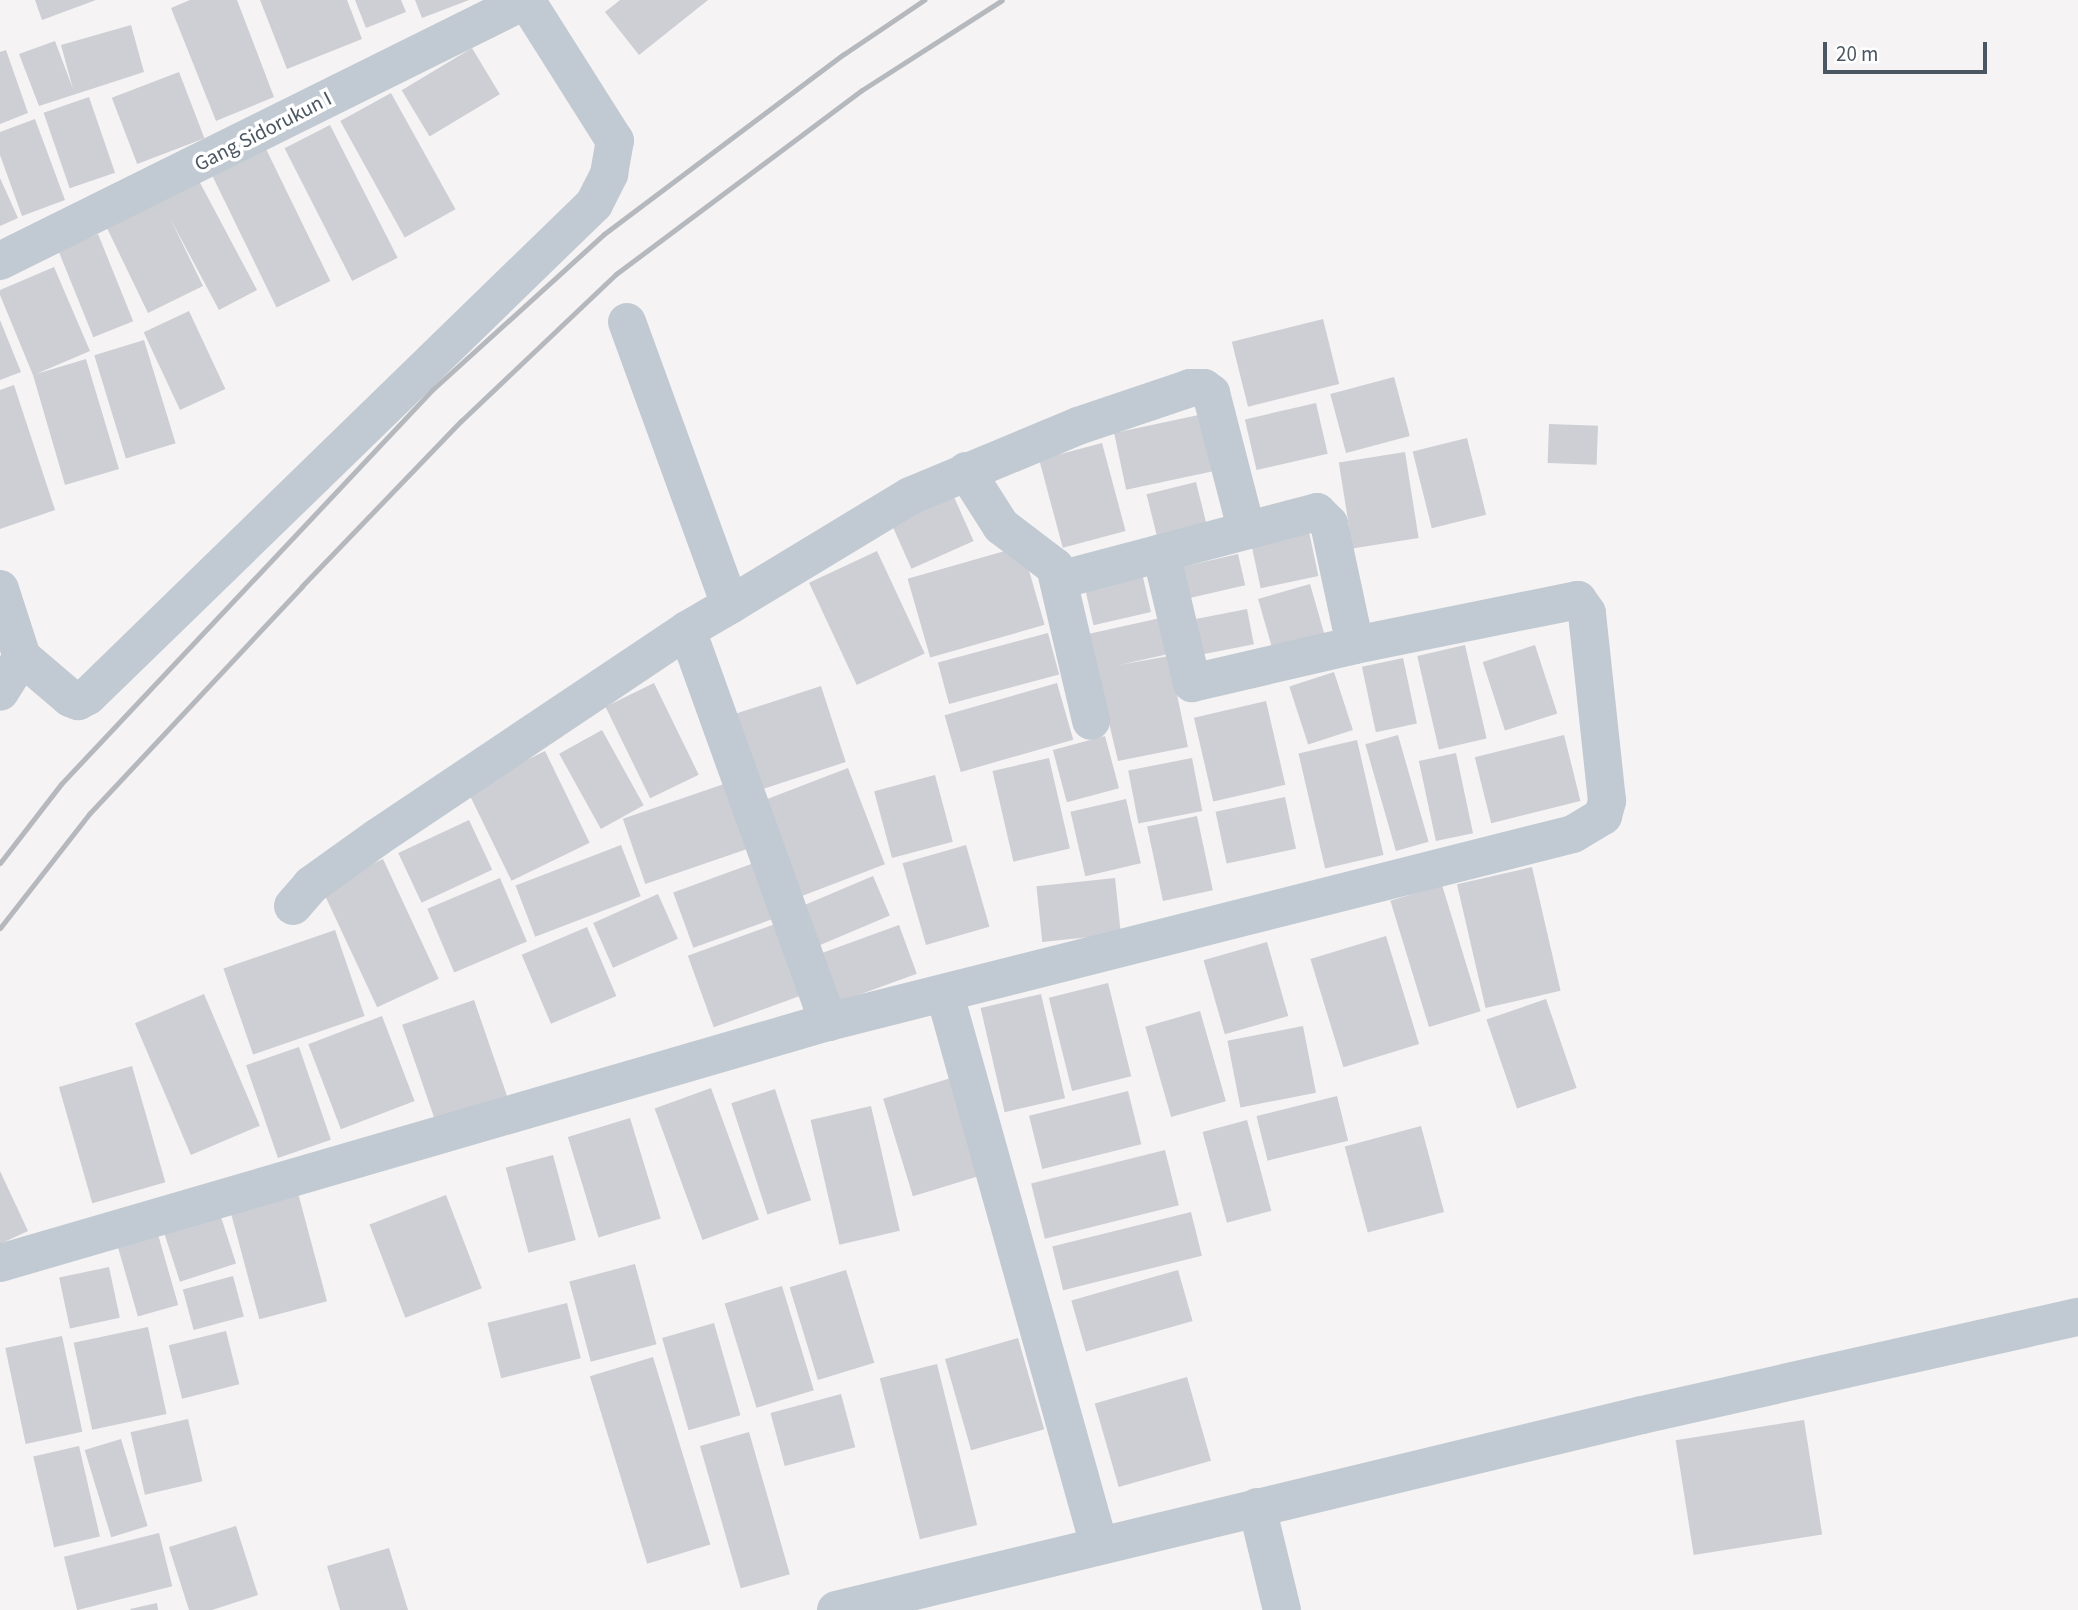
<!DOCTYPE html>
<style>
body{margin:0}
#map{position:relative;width:2078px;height:1610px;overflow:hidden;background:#f5f3f3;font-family:"Source Sans 3",sans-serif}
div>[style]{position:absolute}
.building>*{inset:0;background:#cdcfd5;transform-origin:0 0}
.minor>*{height:38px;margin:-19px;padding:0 19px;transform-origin:19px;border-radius:19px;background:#c1cad2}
.rail>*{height:5px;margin:-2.5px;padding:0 2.5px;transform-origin:2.5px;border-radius:2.5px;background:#b5b8bd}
span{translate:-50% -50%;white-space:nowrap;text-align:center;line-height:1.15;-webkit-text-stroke:7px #fff;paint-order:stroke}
.street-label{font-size:21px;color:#4a5661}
.scale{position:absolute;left:1823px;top:42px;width:164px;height:32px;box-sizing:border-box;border:4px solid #4a5661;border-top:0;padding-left:9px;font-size:21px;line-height:24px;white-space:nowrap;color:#4a5661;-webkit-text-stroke:5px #fff;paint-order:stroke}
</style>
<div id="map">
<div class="building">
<i style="clip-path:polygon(35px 0,96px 0,42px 20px)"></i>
<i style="clip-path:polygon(190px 0,237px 0,274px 97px,216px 121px,171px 8px)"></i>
<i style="clip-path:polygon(260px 0,347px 0,362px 39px,287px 69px)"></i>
<i style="clip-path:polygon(355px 0,401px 0,406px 12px,366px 28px)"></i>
<i style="clip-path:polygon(415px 0,469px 0,422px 18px)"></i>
<i style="clip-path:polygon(620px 0,708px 0,639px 55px,605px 12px)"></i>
<i style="clip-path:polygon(131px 25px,144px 72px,39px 106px,19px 54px,55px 41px,73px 89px,61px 45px)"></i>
<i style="left:472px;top:48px;width:54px;height:82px;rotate:59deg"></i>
<i style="clip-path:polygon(6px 50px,28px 113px,0 124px,0 52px)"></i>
<i style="left:179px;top:72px;width:71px;height:72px;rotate:69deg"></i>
<i style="left:391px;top:93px;width:133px;height:58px;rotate:61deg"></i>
<i style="left:89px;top:97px;width:80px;height:48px;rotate:71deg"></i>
<i style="clip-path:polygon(35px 119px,65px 200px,22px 216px,0 155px,0 132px)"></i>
<i style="left:330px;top:125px;width:149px;height:51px;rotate:63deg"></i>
<i style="left:266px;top:149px;width:147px;height:60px;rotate:64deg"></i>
<i style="clip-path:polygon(0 178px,18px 218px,0 226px)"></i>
<i style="clip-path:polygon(198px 179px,257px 290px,219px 310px,171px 220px,203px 286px,148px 313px,106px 226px)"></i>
<i style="left:98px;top:234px;width:94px;height:43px;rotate:68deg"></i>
<i style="clip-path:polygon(54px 267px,90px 351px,36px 374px,86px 359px,119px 469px,65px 485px,33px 375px,0 295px,0 290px)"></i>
<i style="left:189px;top:311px;width:86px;height:50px;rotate:65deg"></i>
<i style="left:1323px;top:319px;width:67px;height:94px;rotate:76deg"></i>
<i style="clip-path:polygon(0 320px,21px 372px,0 380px)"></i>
<i style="left:144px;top:340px;width:108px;height:52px;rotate:73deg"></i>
<i style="left:1394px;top:377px;width:61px;height:66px;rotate:75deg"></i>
<i style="clip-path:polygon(14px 385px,55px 510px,0 529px,0 390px)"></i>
<i style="left:1316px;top:403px;width:52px;height:73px;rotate:77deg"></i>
<i style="left:1208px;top:413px;width:58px;height:96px;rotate:78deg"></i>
<i style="left:1549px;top:424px;width:49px;height:39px;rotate:2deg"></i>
<i style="left:1467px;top:438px;width:79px;height:56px;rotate:76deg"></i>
<i style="left:1102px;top:443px;width:91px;height:65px;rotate:75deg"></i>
<i style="left:1405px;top:452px;width:87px;height:67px;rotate:81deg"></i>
<i style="left:1196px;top:482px;width:44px;height:51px;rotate:76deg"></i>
<i style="left:950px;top:488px;width:58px;height:68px;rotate:66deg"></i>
<i style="left:1308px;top:527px;width:50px;height:59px;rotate:78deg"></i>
<i style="left:1022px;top:546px;width:82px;height:119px;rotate:74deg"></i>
<i style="left:877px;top:551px;width:113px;height:75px;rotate:65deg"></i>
<i style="left:1238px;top:554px;width:32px;height:58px;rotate:77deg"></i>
<i style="left:1142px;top:573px;width:40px;height:59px;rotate:77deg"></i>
<i style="left:1310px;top:584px;width:52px;height:54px;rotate:74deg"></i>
<i style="left:1247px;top:609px;width:36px;height:52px;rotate:79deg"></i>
<i style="clip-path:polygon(1165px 617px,1173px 653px,1119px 665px,1169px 656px,1188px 747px,1118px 761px,1088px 634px)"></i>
<i style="left:1048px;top:633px;width:43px;height:114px;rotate:75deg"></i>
<i style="left:1465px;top:645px;width:96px;height:49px;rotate:77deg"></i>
<i style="left:1535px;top:645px;width:72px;height:55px;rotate:72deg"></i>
<i style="left:1403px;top:658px;width:67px;height:42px;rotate:78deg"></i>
<i style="left:1334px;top:672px;width:61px;height:47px;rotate:72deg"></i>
<i style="left:654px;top:683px;width:102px;height:54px;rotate:64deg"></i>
<i style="left:1057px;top:683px;width:59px;height:117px;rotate:74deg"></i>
<i style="left:821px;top:686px;width:80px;height:90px;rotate:72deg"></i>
<i style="left:1266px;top:701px;width:86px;height:74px;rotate:77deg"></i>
<i style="left:602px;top:730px;width:86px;height:49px;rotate:61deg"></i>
<i style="left:1398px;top:735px;width:111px;height:34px;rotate:74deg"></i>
<i style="left:1564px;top:735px;width:68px;height:92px;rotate:76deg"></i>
<i style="left:1105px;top:736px;width:54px;height:54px;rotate:75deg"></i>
<i style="left:1357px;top:740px;width:118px;height:60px;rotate:77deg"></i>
<i style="left:545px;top:751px;width:102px;height:87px;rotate:64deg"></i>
<i style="left:1456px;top:753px;width:82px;height:38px;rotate:78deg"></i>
<i style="left:1049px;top:758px;width:93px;height:58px;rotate:77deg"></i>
<i style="left:1192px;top:758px;width:54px;height:65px;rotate:79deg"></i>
<i style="left:848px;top:768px;width:103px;height:100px;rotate:69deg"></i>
<i style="left:935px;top:775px;width:69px;height:63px;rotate:75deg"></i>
<i style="left:724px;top:784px;width:69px;height:107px;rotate:71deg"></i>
<i style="left:1285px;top:797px;width:53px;height:71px;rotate:78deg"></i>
<i style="left:1126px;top:799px;width:66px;height:57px;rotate:77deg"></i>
<i style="left:1197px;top:816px;width:76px;height:51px;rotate:78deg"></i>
<i style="left:469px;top:820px;width:55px;height:78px;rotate:65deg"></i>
<i style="left:621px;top:845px;width:55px;height:113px;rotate:69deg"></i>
<i style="left:966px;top:845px;width:85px;height:66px;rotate:74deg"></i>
<i style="left:383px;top:859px;width:132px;height:68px;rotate:65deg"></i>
<i style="left:754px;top:863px;width:59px;height:86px;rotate:70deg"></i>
<i style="left:1532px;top:867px;width:127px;height:77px;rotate:77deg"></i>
<i style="left:873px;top:876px;width:43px;height:82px;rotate:67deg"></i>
<i style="left:500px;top:878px;width:69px;height:79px;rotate:67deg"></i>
<i style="left:1115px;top:878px;width:56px;height:79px;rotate:84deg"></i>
<i style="left:1442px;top:885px;width:132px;height:54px;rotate:73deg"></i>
<i style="left:658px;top:894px;width:49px;height:71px;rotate:66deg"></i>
<i style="left:778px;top:923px;width:76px;height:96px;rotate:70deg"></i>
<i style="left:899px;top:925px;width:52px;height:87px;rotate:70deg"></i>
<i style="left:587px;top:927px;width:75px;height:71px;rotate:67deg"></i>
<i style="left:335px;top:930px;width:91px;height:118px;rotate:71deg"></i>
<i style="left:1386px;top:936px;width:113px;height:79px;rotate:73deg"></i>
<i style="left:1267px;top:942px;width:77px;height:66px;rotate:74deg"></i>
<i style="left:1108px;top:983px;width:96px;height:61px;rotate:76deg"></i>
<i style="left:204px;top:994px;width:143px;height:75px;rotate:67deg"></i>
<i style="left:1041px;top:994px;width:107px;height:62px;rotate:77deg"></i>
<i style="left:1546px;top:999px;width:94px;height:63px;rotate:71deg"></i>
<i style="left:474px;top:1000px;width:105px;height:76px;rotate:71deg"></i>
<i style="left:1200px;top:1011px;width:94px;height:57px;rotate:74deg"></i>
<i style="left:382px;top:1016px;width:91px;height:79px;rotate:69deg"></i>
<i style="left:1303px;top:1026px;width:68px;height:77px;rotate:79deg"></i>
<i style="left:299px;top:1047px;width:98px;height:56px;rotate:71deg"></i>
<i style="left:132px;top:1066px;width:121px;height:76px;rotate:74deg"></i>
<i style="left:951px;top:1078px;width:102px;height:71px;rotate:73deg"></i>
<i style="left:711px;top:1088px;width:140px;height:60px;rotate:70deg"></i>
<i style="left:775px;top:1089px;width:117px;height:46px;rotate:72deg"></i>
<i style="left:1128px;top:1091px;width:55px;height:102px;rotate:76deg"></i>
<i style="left:1337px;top:1096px;width:46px;height:83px;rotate:76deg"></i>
<i style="left:871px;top:1106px;width:128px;height:62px;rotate:77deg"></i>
<i style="left:630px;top:1118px;width:105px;height:65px;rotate:73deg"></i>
<i style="left:1247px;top:1120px;width:94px;height:46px;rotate:75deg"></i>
<i style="left:1421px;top:1126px;width:89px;height:79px;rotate:75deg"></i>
<i style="left:1165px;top:1150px;width:57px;height:138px;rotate:76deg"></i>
<i style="left:553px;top:1155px;width:88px;height:49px;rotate:75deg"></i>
<i style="clip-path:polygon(0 1171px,28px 1231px,0 1244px)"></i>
<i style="left:298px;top:1193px;width:112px;height:70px;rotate:75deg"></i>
<i style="left:446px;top:1195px;width:100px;height:82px;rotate:69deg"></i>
<i style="left:1191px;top:1212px;width:45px;height:143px;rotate:76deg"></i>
<i style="left:220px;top:1214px;width:52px;height:59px;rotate:72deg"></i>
<i style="left:157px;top:1231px;width:77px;height:42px;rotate:74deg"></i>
<i style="left:635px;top:1264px;width:83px;height:68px;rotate:75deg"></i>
<i style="left:109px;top:1267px;width:52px;height:51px;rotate:78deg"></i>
<i style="left:846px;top:1270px;width:97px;height:59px;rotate:73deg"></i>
<i style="left:1178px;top:1270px;width:53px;height:111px;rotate:74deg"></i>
<i style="left:233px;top:1276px;width:42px;height:52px;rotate:75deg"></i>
<i style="left:782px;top:1286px;width:109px;height:60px;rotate:73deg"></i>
<i style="left:567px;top:1303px;width:57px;height:82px;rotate:76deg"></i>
<i style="left:714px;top:1323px;width:96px;height:54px;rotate:74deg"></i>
<i style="left:148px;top:1327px;width:89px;height:76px;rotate:78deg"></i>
<i style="left:226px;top:1331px;width:55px;height:59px;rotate:76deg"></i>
<i style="left:62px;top:1336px;width:98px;height:58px;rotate:78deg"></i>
<i style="left:1018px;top:1338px;width:95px;height:76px;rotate:74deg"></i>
<i style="left:653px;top:1357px;width:196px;height:66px;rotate:73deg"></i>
<i style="left:937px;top:1364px;width:166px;height:59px;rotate:76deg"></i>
<i style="left:1187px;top:1377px;width:87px;height:96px;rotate:74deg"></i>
<i style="left:841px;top:1394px;width:55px;height:73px;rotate:75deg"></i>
<i style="left:188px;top:1419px;width:64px;height:59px;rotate:77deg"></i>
<i style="left:1804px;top:1420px;width:116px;height:130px;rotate:81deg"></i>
<i style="left:749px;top:1432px;width:148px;height:51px;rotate:74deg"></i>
<i style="left:121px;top:1439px;width:91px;height:38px;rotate:73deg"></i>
<i style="left:79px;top:1446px;width:93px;height:47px;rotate:77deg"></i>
<i style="clip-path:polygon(236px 1526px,258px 1595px,212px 1610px,189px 1610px,169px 1547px)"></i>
<i style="left:159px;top:1533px;width:55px;height:98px;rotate:76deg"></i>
<i style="clip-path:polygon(389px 1548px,408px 1610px,340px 1610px,327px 1566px)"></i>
<i style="clip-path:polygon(157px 1603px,158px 1610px,131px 1610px,130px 1609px)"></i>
</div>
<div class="minor">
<i style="left:0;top:261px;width:587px;rotate:-26.39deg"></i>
<i style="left:627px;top:322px;width:301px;rotate:70deg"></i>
<i style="left:730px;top:605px;width:50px;rotate:149.8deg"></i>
<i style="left:687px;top:630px;width:417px;rotate:70.2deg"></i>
<i style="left:966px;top:471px;width:65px;rotate:57.5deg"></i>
<i style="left:1001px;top:526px;width:68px;rotate:37.2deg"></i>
<i style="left:1055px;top:567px;width:158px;rotate:76.8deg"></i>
<i style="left:1161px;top:553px;width:134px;rotate:76.6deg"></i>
<i style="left:1192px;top:683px;width:167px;rotate:-13.1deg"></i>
<i style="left:0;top:589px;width:71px;rotate:72.1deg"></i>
<i style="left:22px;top:657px;width:41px;rotate:122.2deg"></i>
<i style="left:730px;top:605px;width:210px;rotate:-31.2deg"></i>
<i style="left:910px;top:496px;width:182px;rotate:-22.6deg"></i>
<i style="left:1078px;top:426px;width:118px;rotate:-18.7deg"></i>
<i style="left:1190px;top:388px;width:14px"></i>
<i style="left:1204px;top:388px;width:9px;rotate:36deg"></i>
<i style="left:1211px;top:393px;width:139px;rotate:75.5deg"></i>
<i style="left:22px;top:657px;width:63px;rotate:40.5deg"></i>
<i style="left:70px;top:698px;width:9px;rotate:21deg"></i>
<i style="left:78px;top:701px;width:11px;rotate:-27deg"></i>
<i style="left:88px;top:696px;width:706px;rotate:-44.2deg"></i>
<i style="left:594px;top:204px;width:34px;rotate:-63deg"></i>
<i style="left:609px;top:174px;width:34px;rotate:-80deg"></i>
<i style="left:615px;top:141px;width:167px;rotate:-122.3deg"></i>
<i style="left:293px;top:906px;width:28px;rotate:-49deg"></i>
<i style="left:311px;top:885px;width:82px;rotate:-35.6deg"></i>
<i style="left:378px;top:837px;width:372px;rotate:-33.8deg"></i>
<i style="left:945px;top:995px;width:571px;rotate:74.36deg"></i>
<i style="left:0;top:1263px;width:862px;rotate:-16.23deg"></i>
<i style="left:828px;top:1022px;width:768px;rotate:-14.16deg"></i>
<i style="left:1573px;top:834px;width:35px;rotate:-31deg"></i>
<i style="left:1603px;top:816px;width:16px;rotate:-75deg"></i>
<i style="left:1607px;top:801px;width:189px;rotate:-96.1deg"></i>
<i style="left:1587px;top:613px;width:16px;rotate:-125deg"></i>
<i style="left:1578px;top:600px;width:227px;rotate:168.6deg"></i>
<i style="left:1355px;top:645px;width:124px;rotate:-102.1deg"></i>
<i style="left:1329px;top:524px;width:17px;rotate:-135deg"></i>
<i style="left:1317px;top:512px;width:267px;rotate:165.2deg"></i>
<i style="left:1257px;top:1507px;width:106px;rotate:76.4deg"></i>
<i style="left:836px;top:1610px;width:829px;rotate:-13.6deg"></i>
<i style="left:1642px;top:1415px;width:447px;rotate:-12.7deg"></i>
</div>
<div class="rail">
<i style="left:0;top:863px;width:100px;rotate:-52.3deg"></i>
<i style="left:61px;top:784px;width:541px;rotate:-46.72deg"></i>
<i style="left:432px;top:390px;width:232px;rotate:-42.2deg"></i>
<i style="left:604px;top:234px;width:300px;rotate:-36.9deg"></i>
<i style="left:844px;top:54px;width:97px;rotate:-34deg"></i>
<i style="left:0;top:928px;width:145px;rotate:-52deg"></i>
<i style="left:89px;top:814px;width:312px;rotate:-46.9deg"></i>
<i style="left:302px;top:586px;width:229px;rotate:-46.1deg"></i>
<i style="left:461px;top:421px;width:214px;rotate:-43.5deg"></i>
<i style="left:616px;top:274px;width:307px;rotate:-36.8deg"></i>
<i style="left:862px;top:90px;width:166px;rotate:-32.7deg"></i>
</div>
<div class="street-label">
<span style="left:263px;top:131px;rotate:-27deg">Gang Sidorukun I</span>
</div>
<div class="scale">20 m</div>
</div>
